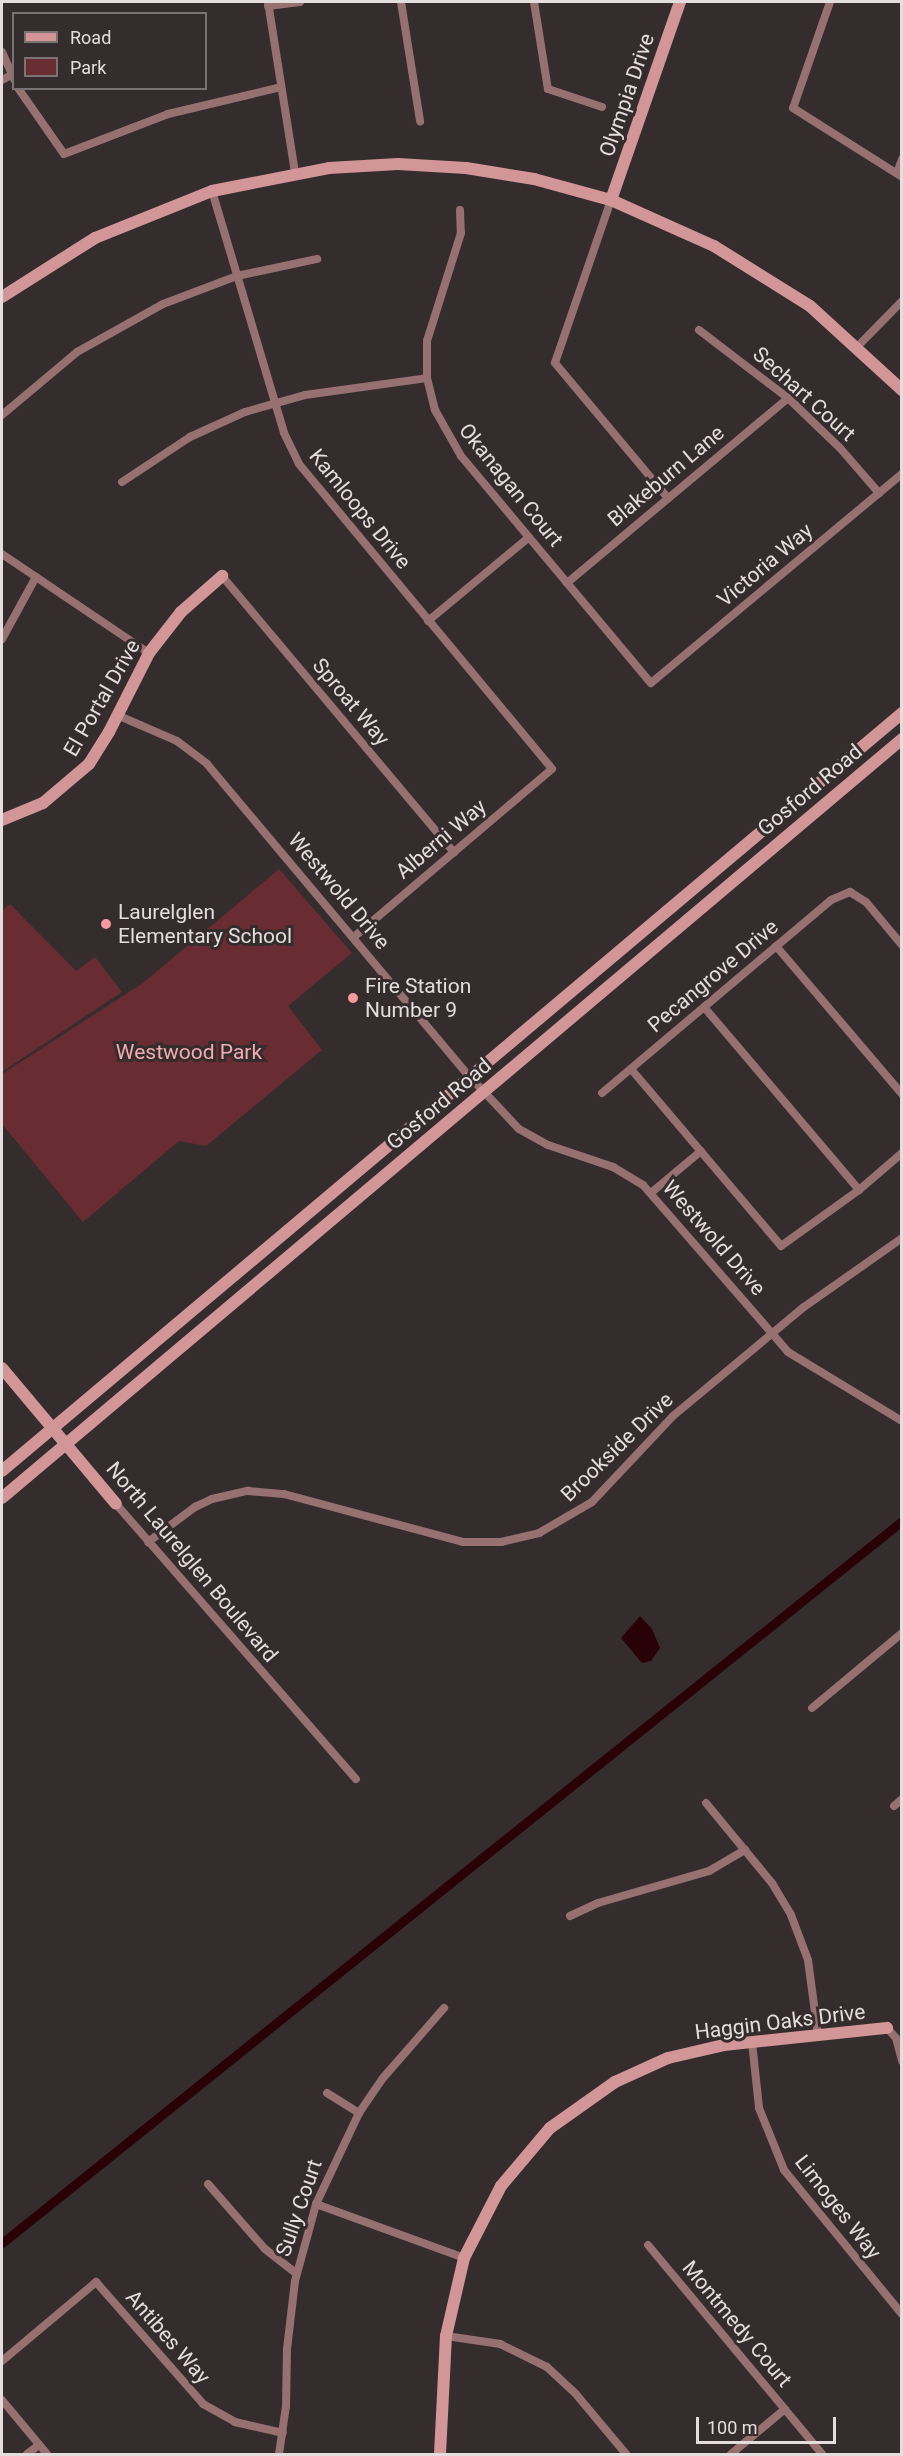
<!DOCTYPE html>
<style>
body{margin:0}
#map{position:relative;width:903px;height:2456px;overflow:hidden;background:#352c2d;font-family:Roboto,sans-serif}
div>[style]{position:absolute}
.green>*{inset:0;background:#6a2c33}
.water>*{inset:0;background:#290208}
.canal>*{height:9px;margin:-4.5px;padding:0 4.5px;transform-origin:4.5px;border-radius:4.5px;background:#290208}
.street>*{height:8px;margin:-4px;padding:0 4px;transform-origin:4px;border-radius:4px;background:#977072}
.secondary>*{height:12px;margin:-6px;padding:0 6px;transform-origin:6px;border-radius:6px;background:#d29598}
.dots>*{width:16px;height:16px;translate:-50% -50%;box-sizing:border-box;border:3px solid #352c2d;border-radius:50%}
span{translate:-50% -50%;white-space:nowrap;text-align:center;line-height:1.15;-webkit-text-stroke:6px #352c2d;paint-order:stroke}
.street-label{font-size:21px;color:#e3dddd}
.poi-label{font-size:21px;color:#e3dddd}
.left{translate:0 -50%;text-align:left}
.park-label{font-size:21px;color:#f2abae}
.frame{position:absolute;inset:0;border:3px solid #e3dddd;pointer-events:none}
.legend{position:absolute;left:12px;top:12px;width:195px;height:78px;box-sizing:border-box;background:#352c2d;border:2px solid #7b7373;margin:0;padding:8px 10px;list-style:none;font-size:18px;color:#e3dddd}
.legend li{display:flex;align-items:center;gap:12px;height:30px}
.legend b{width:30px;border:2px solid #7b7373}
.scale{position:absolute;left:696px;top:2417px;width:140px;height:27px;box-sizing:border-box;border:3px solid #e3dddd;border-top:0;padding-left:8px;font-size:18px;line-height:21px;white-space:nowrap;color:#e3dddd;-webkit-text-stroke:4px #352c2d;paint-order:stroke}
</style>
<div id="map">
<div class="green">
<i style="clip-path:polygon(279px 869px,352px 953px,288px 1006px,322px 1050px,206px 1146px,179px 1141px,83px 1222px,2px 1124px,2px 1074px,143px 983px)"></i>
<i style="clip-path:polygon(10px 904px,76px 971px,95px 957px,122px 992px,2px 1072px,2px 911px)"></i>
</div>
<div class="water">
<i style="clip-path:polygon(640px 1616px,652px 1629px,660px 1648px,651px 1661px,642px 1663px,621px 1638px)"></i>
</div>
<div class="canal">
<i style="left:2px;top:2243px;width:1154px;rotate:-38.74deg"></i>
</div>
<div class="street">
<i style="left:268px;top:2px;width:172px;rotate:81deg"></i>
<i style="left:401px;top:2px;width:121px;rotate:80.9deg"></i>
<i style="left:534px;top:2px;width:88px;rotate:80.9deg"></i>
<i style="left:548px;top:89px;width:57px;rotate:18.4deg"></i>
<i style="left:830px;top:2px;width:112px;rotate:109.2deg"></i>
<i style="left:793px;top:108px;width:129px;rotate:32.3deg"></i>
<i style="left:268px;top:6px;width:32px;rotate:-7deg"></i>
<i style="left:2px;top:52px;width:30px;rotate:66deg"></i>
<i style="left:2px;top:80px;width:10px;rotate:-29deg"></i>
<i style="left:18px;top:88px;width:80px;rotate:55.1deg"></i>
<i style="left:64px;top:154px;width:111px;rotate:-21deg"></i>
<i style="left:168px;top:114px;width:116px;rotate:-13.4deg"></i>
<i style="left:897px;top:173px;width:15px;rotate:-70deg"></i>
<i style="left:212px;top:191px;width:252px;rotate:73.4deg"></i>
<i style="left:284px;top:433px;width:34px;rotate:64deg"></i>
<i style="left:299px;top:464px;width:396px;rotate:50.3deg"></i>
<i style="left:552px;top:769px;width:260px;rotate:139.7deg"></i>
<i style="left:611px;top:200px;width:172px;rotate:109deg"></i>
<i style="left:555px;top:363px;width:176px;rotate:50.1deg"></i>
<i style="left:460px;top:210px;width:23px;rotate:88deg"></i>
<i style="left:461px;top:233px;width:113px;rotate:107.5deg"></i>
<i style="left:427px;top:341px;width:37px;rotate:90deg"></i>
<i style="left:427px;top:378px;width:33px;rotate:76deg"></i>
<i style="left:435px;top:410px;width:53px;rotate:60.5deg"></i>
<i style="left:461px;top:456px;width:296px;rotate:50.1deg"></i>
<i style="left:651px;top:683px;width:327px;rotate:-39.8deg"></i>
<i style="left:699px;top:330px;width:112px;rotate:37.4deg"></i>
<i style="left:788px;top:398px;width:72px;rotate:43.9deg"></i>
<i style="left:840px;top:448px;width:60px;rotate:49.1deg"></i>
<i style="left:858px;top:346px;width:63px;rotate:-45.6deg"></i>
<i style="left:2px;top:415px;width:98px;rotate:-40deg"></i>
<i style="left:77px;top:352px;width:98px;rotate:-29.2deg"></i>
<i style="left:163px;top:304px;width:79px;rotate:-20.7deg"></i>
<i style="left:237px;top:276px;width:82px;rotate:-12deg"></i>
<i style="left:122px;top:482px;width:82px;rotate:-33.5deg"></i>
<i style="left:190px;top:437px;width:60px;rotate:-24.4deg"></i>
<i style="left:245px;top:412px;width:62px;rotate:-15.8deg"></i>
<i style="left:305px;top:395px;width:123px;rotate:-7.9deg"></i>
<i style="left:2px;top:554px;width:177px;rotate:34deg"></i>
<i style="left:222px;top:576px;width:361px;rotate:50deg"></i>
<i style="left:567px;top:583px;width:288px;rotate:-39.9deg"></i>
<i style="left:428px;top:621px;width:131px;rotate:-39.7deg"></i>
<i style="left:2px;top:639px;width:71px;rotate:-61.3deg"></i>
<i style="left:117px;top:715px;width:65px;rotate:23.4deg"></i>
<i style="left:177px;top:741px;width:38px;rotate:37deg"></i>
<i style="left:207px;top:764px;width:409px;rotate:50deg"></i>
<i style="left:470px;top:1077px;width:71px;rotate:46.7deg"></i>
<i style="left:519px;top:1129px;width:33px;rotate:29deg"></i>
<i style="left:548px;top:1145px;width:69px;rotate:18.7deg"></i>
<i style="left:613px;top:1167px;width:35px;rotate:31deg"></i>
<i style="left:643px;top:1185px;width:221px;rotate:49deg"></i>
<i style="left:788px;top:1352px;width:133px;rotate:31.2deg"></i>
<i style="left:776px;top:946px;width:194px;rotate:49.6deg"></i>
<i style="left:704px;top:1007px;width:240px;rotate:49.7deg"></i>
<i style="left:631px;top:1069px;width:232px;rotate:49.7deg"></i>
<i style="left:781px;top:1246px;width:96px;rotate:-35.7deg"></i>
<i style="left:859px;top:1190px;width:57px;rotate:-40.7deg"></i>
<i style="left:602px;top:1093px;width:299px;rotate:-40.1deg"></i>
<i style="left:831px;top:900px;width:21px;rotate:-23deg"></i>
<i style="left:850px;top:892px;width:19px;rotate:32deg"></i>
<i style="left:866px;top:902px;width:56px;rotate:50.1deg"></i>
<i style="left:652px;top:1192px;width:64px;rotate:-39.9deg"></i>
<i style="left:116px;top:1504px;width:365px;rotate:48.9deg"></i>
<i style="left:148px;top:1542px;width:59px;rotate:-36.7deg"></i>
<i style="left:195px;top:1507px;width:19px;rotate:-25deg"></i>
<i style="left:212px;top:1499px;width:37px;rotate:-13deg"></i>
<i style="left:248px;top:1491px;width:36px;rotate:5deg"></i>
<i style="left:284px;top:1494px;width:185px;rotate:15deg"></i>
<i style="left:463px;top:1542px;width:38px"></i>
<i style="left:501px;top:1542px;width:39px;rotate:-13deg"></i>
<i style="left:539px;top:1533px;width:61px;rotate:-30.3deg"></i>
<i style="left:592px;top:1502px;width:118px;rotate:-46.7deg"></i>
<i style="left:673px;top:1416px;width:170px;rotate:-39.8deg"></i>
<i style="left:804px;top:1307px;width:120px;rotate:-35.1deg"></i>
<i style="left:812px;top:1708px;width:117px;rotate:-39.8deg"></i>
<i style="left:706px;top:1803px;width:104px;rotate:50.5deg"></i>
<i style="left:772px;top:1883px;width:37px;rotate:59deg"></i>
<i style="left:791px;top:1915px;width:48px;rotate:69.3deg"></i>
<i style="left:808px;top:1960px;width:76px;rotate:82.4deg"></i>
<i style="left:894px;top:1806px;width:11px;rotate:-41deg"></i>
<i style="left:570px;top:1916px;width:31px;rotate:-25deg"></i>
<i style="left:598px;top:1903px;width:116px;rotate:-16.1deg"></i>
<i style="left:709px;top:1871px;width:42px;rotate:-30.3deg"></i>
<i style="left:887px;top:2028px;width:13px;rotate:48deg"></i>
<i style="left:896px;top:2038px;width:24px;rotate:75deg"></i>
<i style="left:752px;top:2042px;width:66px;rotate:83.9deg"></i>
<i style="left:759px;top:2108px;width:67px;rotate:68deg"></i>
<i style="left:784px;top:2170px;width:186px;rotate:50.7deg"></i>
<i style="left:327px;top:2093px;width:38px;rotate:32deg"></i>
<i style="left:208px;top:2184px;width:86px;rotate:48.8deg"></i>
<i style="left:265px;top:2249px;width:39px;rotate:38deg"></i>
<i style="left:316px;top:2204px;width:158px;rotate:20deg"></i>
<i style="left:648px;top:2245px;width:272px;rotate:50.2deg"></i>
<i style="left:446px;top:2336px;width:55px;rotate:8.4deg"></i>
<i style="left:500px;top:2344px;width:52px;rotate:26.1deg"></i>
<i style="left:547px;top:2367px;width:38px;rotate:43deg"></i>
<i style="left:575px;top:2393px;width:80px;rotate:50.1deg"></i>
<i style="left:2px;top:2361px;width:123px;rotate:-40deg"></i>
<i style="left:96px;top:2282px;width:162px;rotate:48.7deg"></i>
<i style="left:203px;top:2404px;width:37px;rotate:29deg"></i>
<i style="left:235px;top:2422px;width:49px;rotate:12.9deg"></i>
<i style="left:2px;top:2400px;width:70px;rotate:50.2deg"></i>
<i style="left:27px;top:2454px;width:15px;rotate:-37deg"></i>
<i style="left:279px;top:2454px;width:49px;rotate:-81.7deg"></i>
<i style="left:286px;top:2406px;width:57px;rotate:-89deg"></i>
<i style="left:287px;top:2349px;width:68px;rotate:-83.3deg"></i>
<i style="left:295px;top:2281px;width:80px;rotate:-74.7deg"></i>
<i style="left:316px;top:2204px;width:101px;rotate:-64.7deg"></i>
<i style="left:359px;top:2113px;width:42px;rotate:-55.6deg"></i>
<i style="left:383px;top:2078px;width:93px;rotate:-48.9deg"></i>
<i style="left:731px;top:2454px;width:70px;rotate:-39.8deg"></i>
</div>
<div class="secondary">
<i style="left:611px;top:200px;width:210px;rotate:-70.8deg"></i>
<i style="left:2px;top:297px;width:110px;rotate:-32.4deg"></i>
<i style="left:95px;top:238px;width:126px;rotate:-21.9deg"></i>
<i style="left:212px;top:191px;width:119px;rotate:-11.1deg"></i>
<i style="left:329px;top:168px;width:69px;rotate:-3.3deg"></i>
<i style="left:398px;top:164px;width:68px;rotate:3.4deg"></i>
<i style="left:466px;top:168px;width:69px;rotate:9.2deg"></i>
<i style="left:534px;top:179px;width:80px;rotate:15.3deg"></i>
<i style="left:611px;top:200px;width:113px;rotate:24.1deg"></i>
<i style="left:714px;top:246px;width:113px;rotate:32deg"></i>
<i style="left:810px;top:306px;width:125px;rotate:42.4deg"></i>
<i style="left:2px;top:820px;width:44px;rotate:-22.5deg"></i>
<i style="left:43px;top:803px;width:60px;rotate:-40.3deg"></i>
<i style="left:89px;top:764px;width:38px;rotate:-58deg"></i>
<i style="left:109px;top:732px;width:89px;rotate:-63.1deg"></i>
<i style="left:149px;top:653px;width:52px;rotate:-52deg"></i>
<i style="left:181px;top:612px;width:55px;rotate:-41.3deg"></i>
<i style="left:2px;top:1368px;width:177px;rotate:50deg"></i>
<i style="left:2px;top:1471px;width:1177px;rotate:-40.1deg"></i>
<i style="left:2px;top:1498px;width:1177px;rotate:-40.14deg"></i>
<i style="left:440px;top:2454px;width:118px;rotate:-87.1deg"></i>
<i style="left:446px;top:2336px;width:80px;rotate:-77deg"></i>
<i style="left:464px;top:2258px;width:81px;rotate:-62.8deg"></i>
<i style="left:501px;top:2186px;width:76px;rotate:-49.8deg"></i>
<i style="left:550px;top:2128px;width:80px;rotate:-35.3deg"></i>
<i style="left:615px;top:2082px;width:58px;rotate:-24.4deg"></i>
<i style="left:668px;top:2058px;width:57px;rotate:-13.1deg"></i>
<i style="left:724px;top:2045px;width:164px;rotate:-6deg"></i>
</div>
<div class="dots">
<i style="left:106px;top:924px;background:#f49aa0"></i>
<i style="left:353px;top:998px;background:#f49aa0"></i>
</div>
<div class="street-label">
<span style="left:627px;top:95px;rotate:-71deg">Olympia Drive</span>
<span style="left:804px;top:394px;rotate:42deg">Sechart Court</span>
<span style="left:666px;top:476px;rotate:-40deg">Blakeburn Lane</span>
<span style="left:511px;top:485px;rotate:51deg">Okanagan Court</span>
<span style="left:360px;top:509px;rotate:51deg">Kamloops Drive</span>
<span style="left:765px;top:565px;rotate:-40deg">Victoria Way</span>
<span style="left:102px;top:698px;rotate:-60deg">El Portal Drive</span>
<span style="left:351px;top:702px;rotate:50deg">Sproat Way</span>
<span style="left:810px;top:790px;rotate:-40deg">Gosford Road</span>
<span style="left:441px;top:839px;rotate:-40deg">Alberni Way</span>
<span style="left:339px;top:891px;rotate:50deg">Westwold Drive</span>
<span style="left:713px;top:976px;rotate:-40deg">Pecangrove Drive</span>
<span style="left:439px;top:1104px;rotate:-40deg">Gosford Road</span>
<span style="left:714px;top:1238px;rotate:49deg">Westwold Drive</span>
<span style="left:617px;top:1447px;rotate:-44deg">Brookside Drive</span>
<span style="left:192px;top:1562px;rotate:50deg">North Laurelglen Boulevard</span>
<span style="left:780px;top:2022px;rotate:-7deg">Haggin Oaks Drive</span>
<span style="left:838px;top:2207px;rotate:52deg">Limoges Way</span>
<span style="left:299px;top:2208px;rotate:-71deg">Sully Court</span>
<span style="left:737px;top:2324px;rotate:50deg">Montmedy Court</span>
<span style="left:168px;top:2337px;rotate:49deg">Antibes Way</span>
</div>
<div class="poi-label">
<span class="left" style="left:118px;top:924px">Laurelglen<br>Elementary School</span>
<span class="left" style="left:365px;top:998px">Fire Station<br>Number 9</span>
</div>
<div class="park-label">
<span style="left:189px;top:1052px">Westwood Park</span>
</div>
<div class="frame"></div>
<ul class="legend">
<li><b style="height:8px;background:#d29598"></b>Road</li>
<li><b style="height:16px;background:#6a2c33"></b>Park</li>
</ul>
<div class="scale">100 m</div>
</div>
